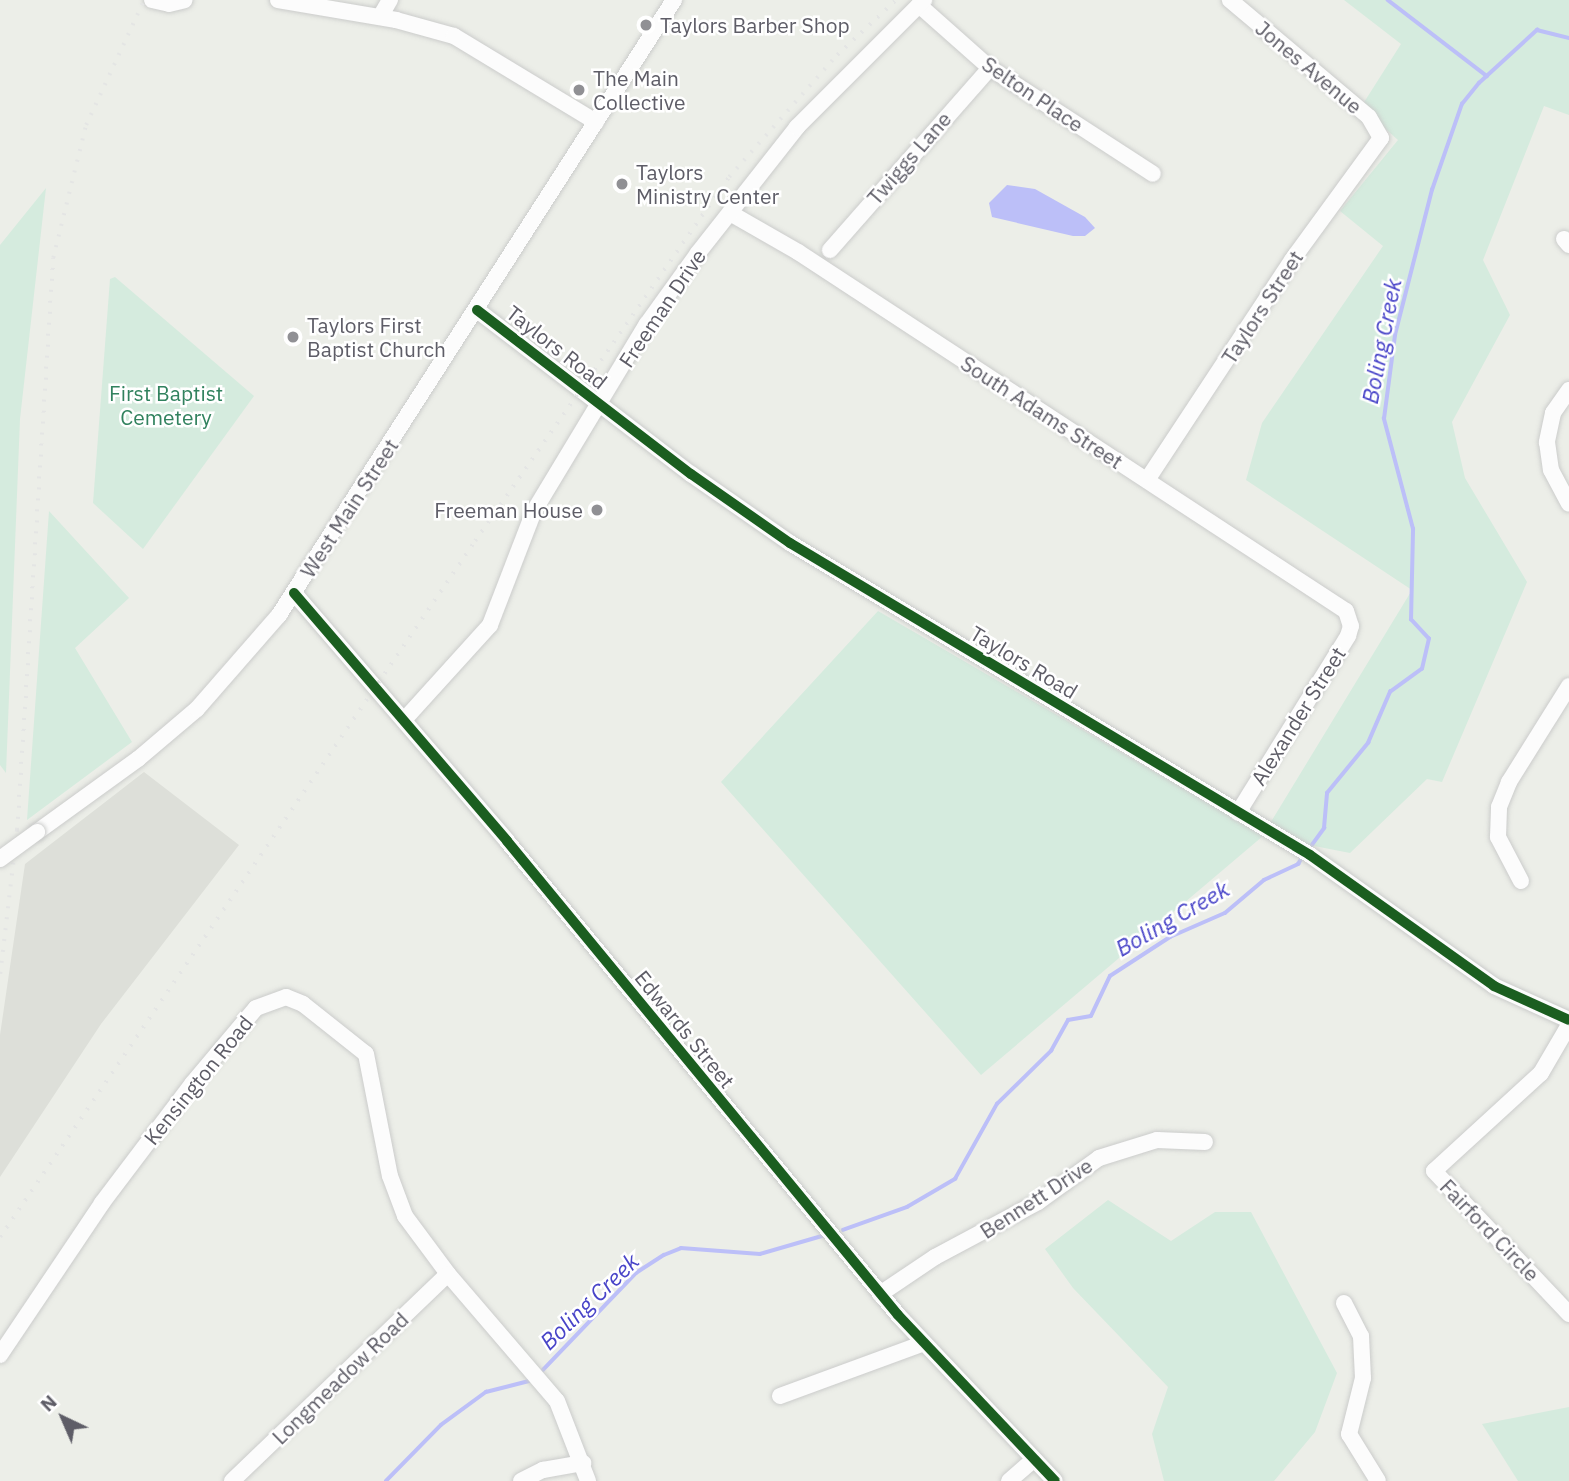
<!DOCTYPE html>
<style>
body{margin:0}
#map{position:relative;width:1569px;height:1481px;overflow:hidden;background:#eceee8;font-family:"IBM Plex Sans",sans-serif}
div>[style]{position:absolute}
.industrial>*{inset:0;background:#dddfd9}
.green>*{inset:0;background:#d5ebde}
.water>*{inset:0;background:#bcbff8}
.stream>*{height:3.5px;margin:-1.75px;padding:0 1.75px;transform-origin:1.75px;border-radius:1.75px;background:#bcbff8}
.roads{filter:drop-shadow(0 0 2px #cbcccb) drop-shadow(0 0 2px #cbcccb)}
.minor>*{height:16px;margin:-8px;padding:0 8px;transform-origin:8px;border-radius:8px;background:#fcfcfc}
.rail>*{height:3.5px;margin-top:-1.75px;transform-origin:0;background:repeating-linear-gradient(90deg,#e4e5e4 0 2px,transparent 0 11px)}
.bridges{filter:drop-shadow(0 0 2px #cbcccb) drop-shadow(0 0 2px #cbcccb)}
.minor-bridge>*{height:16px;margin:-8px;padding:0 8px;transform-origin:8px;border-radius:8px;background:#fcfcfc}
.cycleway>*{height:10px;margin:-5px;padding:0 5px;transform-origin:5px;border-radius:5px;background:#1b5e20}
.dots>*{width:19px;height:19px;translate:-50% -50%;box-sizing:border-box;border:4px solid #fff;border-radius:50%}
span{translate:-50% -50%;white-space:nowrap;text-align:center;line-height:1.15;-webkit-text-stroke:5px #fff;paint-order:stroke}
.poi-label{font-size:21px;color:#5e5d67}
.left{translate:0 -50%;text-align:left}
.right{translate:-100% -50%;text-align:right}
.street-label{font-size:21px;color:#5e5d67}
.park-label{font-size:21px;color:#31825e}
.water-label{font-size:23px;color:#4844c8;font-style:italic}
.north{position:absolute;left:28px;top:1383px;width:70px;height:70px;-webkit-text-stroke:5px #fff;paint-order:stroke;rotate:316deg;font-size:19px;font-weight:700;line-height:28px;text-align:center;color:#5e5d67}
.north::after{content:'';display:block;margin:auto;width:24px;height:32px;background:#5e5d67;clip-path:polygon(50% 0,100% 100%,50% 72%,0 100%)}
</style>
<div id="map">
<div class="industrial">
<i style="clip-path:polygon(144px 772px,239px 845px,101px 1024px,0 1177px,0 1035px,25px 864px)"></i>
</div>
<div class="green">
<i style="clip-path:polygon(1344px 0,1569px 0,1569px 115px,1544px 106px,1483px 260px,1510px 315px,1452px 422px,1465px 478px,1527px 582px,1442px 782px,1427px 779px,1350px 853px,1263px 836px,981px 1075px,721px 782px,878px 611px,1263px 835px,1412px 590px,1246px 480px,1262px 423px,1383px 246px,1340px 211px,1398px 140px,1361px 107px,1401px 44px)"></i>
<i style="clip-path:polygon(46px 188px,20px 419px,6px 773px,0 765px,0 245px)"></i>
<i style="clip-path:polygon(115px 277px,254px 396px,143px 549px,93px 503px,110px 279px)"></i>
<i style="clip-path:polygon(49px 511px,129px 598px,75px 648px,132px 742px,27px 820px)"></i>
<i style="clip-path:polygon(1108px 1200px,1171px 1241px,1215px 1212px,1251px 1212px,1337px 1373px,1315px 1432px,1274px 1481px,1164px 1481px,1152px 1434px,1168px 1387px,1073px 1288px,1045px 1249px)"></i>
<i style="clip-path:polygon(1569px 1407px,1569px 1481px,1518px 1481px,1482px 1424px)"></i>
</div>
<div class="water">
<i style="clip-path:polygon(1007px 185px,1035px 189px,1085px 217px,1095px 228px,1085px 236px,1073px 236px,992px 217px,989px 203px)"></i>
</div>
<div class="stream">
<i style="left:1388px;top:0;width:125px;rotate:37.5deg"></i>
<i style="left:1309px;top:849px;width:26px;rotate:-54deg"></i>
<i style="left:1324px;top:828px;width:35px;rotate:-85deg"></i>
<i style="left:1327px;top:793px;width:65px;rotate:-50.6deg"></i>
<i style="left:1368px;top:743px;width:56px;rotate:-66.7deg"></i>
<i style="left:1390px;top:692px;width:39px;rotate:-36deg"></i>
<i style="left:1422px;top:669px;width:31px;rotate:-77deg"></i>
<i style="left:1429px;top:639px;width:26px;rotate:-133deg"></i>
<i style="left:1411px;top:620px;width:91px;rotate:-88.7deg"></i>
<i style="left:1413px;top:529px;width:114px;rotate:-104.8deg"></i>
<i style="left:1384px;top:419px;width:85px;rotate:-82.5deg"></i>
<i style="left:1395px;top:335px;width:150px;rotate:-75.7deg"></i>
<i style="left:1432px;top:190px;width:91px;rotate:-70.8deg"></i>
<i style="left:1462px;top:104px;width:27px;rotate:-51deg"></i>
<i style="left:1479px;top:83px;width:79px;rotate:-42.4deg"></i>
<i style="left:1537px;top:30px;width:33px;rotate:14deg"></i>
<i style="left:843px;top:1230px;width:68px;rotate:-19.8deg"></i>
<i style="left:907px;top:1207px;width:56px;rotate:-30.3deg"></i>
<i style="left:955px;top:1179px;width:86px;rotate:-60.8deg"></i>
<i style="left:997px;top:1104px;width:76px;rotate:-44.5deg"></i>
<i style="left:1051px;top:1051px;width:35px;rotate:-61deg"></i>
<i style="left:1068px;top:1020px;width:23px;rotate:-10deg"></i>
<i style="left:1091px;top:1016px;width:44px;rotate:-64.6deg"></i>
<i style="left:1110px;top:976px;width:72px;rotate:-33deg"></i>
<i style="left:1170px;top:937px;width:60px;rotate:-23.6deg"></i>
<i style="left:1225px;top:913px;width:51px;rotate:-40.2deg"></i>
<i style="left:1264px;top:880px;width:38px;rotate:-25deg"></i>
<i style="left:1298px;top:864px;width:11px;rotate:-56deg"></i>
<i style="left:543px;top:1370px;width:134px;rotate:-46.2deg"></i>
<i style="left:636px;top:1273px;width:33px;rotate:-33deg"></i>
<i style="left:664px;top:1255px;width:18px;rotate:-22deg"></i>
<i style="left:681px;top:1248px;width:79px;rotate:4.3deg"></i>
<i style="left:760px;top:1254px;width:65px;rotate:-16.2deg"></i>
<i style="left:386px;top:1481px;width:78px;rotate:-45.5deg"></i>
<i style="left:441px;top:1425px;width:56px;rotate:-36.3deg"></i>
<i style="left:486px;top:1392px;width:44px;rotate:-14.3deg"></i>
</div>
<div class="roads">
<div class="minor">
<i style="left:152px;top:0;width:17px;rotate:13deg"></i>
<i style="left:169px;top:4px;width:16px;rotate:-14deg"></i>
<i style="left:278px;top:0;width:120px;rotate:9.6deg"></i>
<i style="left:396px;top:20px;width:60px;rotate:15.4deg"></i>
<i style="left:454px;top:36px;width:166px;rotate:31.2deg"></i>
<i style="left:919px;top:5px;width:95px;rotate:41.6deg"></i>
<i style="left:990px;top:68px;width:194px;rotate:33deg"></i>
<i style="left:380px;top:17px;width:20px;rotate:-60deg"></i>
<i style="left:730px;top:213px;width:78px;rotate:29.8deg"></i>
<i style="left:798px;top:252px;width:655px;rotate:33.23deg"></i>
<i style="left:1346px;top:611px;width:16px;rotate:72deg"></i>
<i style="left:1351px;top:626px;width:10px;rotate:107deg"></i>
<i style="left:1348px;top:636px;width:208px;rotate:121.9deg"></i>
<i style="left:1564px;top:239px;width:8px;rotate:50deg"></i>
<i style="left:830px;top:250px;width:242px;rotate:-48.7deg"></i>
<i style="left:477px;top:310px;width:270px;rotate:37.5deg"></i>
<i style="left:691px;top:474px;width:121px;rotate:34.9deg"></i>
<i style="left:790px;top:543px;width:606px;rotate:30.96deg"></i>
<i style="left:1310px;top:855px;width:226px;rotate:35.4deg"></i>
<i style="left:1494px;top:986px;width:82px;rotate:24.4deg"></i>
<i style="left:1569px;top:390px;width:28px;rotate:125deg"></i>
<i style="left:1553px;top:413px;width:30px;rotate:102deg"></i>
<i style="left:1547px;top:442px;width:28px;rotate:82deg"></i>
<i style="left:1551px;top:470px;width:38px;rotate:62deg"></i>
<i style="left:1147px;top:480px;width:263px;rotate:-56.6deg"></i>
<i style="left:1292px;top:260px;width:151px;rotate:-53.9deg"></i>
<i style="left:1381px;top:138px;width:24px;rotate:-120deg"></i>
<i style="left:1369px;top:117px;width:182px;rotate:-139.9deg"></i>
<i style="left:294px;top:593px;width:327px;rotate:49.3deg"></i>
<i style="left:507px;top:841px;width:614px;rotate:50.48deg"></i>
<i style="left:898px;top:1315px;width:228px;rotate:46.6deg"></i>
<i style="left:404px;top:720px;width:128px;rotate:-47.8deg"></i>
<i style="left:490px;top:625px;width:122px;rotate:-68.9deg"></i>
<i style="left:534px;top:511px;width:218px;rotate:-58.9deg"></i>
<i style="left:647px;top:324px;width:87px;rotate:-54.3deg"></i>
<i style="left:698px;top:253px;width:160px;rotate:-51.8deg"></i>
<i style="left:797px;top:127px;width:180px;rotate:-45deg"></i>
<i style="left:37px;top:832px;width:125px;rotate:-35.9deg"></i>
<i style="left:138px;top:759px;width:77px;rotate:-40.3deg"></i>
<i style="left:197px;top:709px;width:125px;rotate:-48.9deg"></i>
<i style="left:279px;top:615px;width:731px;rotate:-57.29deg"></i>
<i style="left:1521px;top:881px;width:50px;rotate:-117.6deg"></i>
<i style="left:1498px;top:837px;width:30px;rotate:-88deg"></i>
<i style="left:1499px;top:807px;width:27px;rotate:-68deg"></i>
<i style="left:1509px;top:782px;width:113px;rotate:-58deg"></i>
<i style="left:1569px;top:1025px;width:56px;rotate:120.3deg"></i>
<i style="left:1541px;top:1073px;width:145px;rotate:137.5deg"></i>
<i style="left:1434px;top:1171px;width:197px;rotate:46.6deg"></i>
<i style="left:880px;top:1294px;width:66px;rotate:-33.9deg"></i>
<i style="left:935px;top:1257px;width:117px;rotate:-28.1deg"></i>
<i style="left:1038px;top:1202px;width:75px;rotate:-35.8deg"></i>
<i style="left:1099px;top:1158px;width:61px;rotate:-17.2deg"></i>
<i style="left:1157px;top:1140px;width:48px;rotate:2.4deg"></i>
<i style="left:1344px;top:1303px;width:37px;rotate:63deg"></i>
<i style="left:1361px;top:1336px;width:42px;rotate:87.3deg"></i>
<i style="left:1363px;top:1378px;width:58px;rotate:104deg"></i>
<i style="left:1349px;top:1434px;width:55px;rotate:58.3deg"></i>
<i style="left:0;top:1355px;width:183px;rotate:-56.1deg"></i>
<i style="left:102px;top:1203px;width:149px;rotate:-52.9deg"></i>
<i style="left:192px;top:1084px;width:99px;rotate:-49.9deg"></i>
<i style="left:256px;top:1008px;width:32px;rotate:-20deg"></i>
<i style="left:286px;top:997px;width:18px;rotate:22deg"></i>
<i style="left:303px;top:1004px;width:80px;rotate:38.4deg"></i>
<i style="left:366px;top:1054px;width:124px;rotate:78.9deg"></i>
<i style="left:390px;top:1176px;width:43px;rotate:69.4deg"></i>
<i style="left:405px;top:1216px;width:72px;rotate:53.4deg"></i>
<i style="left:448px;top:1274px;width:167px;rotate:49.4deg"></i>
<i style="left:557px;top:1401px;width:86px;rotate:68.8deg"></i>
<i style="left:780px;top:1396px;width:153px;rotate:-20.2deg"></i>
<i style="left:232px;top:1481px;width:299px;rotate:-43.8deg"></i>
<i style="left:521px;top:1481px;width:25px;rotate:-27deg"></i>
<i style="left:543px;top:1470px;width:41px;rotate:-9.9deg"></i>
<i style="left:1009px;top:1481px;width:33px;rotate:-41deg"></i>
</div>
</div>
<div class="rail">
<i style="left:0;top:974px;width:145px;rotate:-83.3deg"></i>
<i style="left:17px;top:830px;width:573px;rotate:-86.4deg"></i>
<i style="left:53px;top:258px;width:137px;rotate:-76.1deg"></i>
<i style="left:86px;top:125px;width:138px;rotate:-65.1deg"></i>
<i style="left:0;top:1237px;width:843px;rotate:-55.69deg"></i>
<i style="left:475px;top:541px;width:444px;rotate:-55.1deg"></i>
<i style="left:729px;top:177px;width:163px;rotate:-48.5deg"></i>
<i style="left:837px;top:55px;width:81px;rotate:-43deg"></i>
</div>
<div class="bridges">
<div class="minor-bridge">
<i style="left:0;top:859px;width:46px;rotate:-36.1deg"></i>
</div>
</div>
<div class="cycleway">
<i style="left:477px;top:310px;width:270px;rotate:37.5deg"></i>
<i style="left:691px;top:474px;width:121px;rotate:34.9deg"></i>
<i style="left:790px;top:543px;width:606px;rotate:30.96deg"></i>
<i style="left:1310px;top:855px;width:226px;rotate:35.4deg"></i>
<i style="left:1494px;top:986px;width:82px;rotate:24.4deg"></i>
<i style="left:294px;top:593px;width:327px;rotate:49.3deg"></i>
<i style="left:507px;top:841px;width:614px;rotate:50.48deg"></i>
<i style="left:898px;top:1315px;width:228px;rotate:46.6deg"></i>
</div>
<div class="dots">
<i style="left:646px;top:25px;background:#909094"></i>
<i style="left:579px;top:90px;background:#909094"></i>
<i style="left:622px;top:184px;background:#909094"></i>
<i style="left:293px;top:337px;background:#909094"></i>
<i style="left:597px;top:510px;background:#909094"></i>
</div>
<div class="poi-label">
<span class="left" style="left:660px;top:25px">Taylors Barber Shop</span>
<span class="left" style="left:593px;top:90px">The Main<br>Collective</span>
<span class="left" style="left:636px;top:184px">Taylors<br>Ministry Center</span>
<span class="left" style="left:307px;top:337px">Taylors First<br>Baptist Church</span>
<span class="right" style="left:583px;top:510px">Freeman House</span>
</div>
<div class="street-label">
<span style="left:1309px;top:67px;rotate:40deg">Jones Avenue</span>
<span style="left:1033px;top:94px;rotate:34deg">Selton Place</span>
<span style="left:909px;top:158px;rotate:-49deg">Twiggs Lane</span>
<span style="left:1262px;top:307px;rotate:-57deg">Taylors Street</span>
<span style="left:662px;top:308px;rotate:-56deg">Freeman Drive</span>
<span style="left:557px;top:347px;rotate:38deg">Taylors Road</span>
<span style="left:1042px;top:412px;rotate:33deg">South Adams Street</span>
<span style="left:349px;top:508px;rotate:-57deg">West Main Street</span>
<span style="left:1024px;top:662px;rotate:31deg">Taylors Road</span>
<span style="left:1298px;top:716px;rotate:-58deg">Alexander Street</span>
<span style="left:685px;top:1029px;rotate:51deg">Edwards Street</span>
<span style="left:198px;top:1080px;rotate:-51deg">Kensington Road</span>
<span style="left:1036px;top:1198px;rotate:-33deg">Bennett Drive</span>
<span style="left:1490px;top:1230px;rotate:46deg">Fairford Circle</span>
<span style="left:340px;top:1378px;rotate:-44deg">Longmeadow Road</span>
</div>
<div class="park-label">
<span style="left:166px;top:405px">First Baptist<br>Cemetery</span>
</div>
<div class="water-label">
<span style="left:1381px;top:341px;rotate:-79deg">Boling Creek</span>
<span style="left:1172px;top:918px;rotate:-30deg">Boling Creek</span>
<span style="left:589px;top:1301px;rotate:-44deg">Boling Creek</span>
</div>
<div class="north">N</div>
</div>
